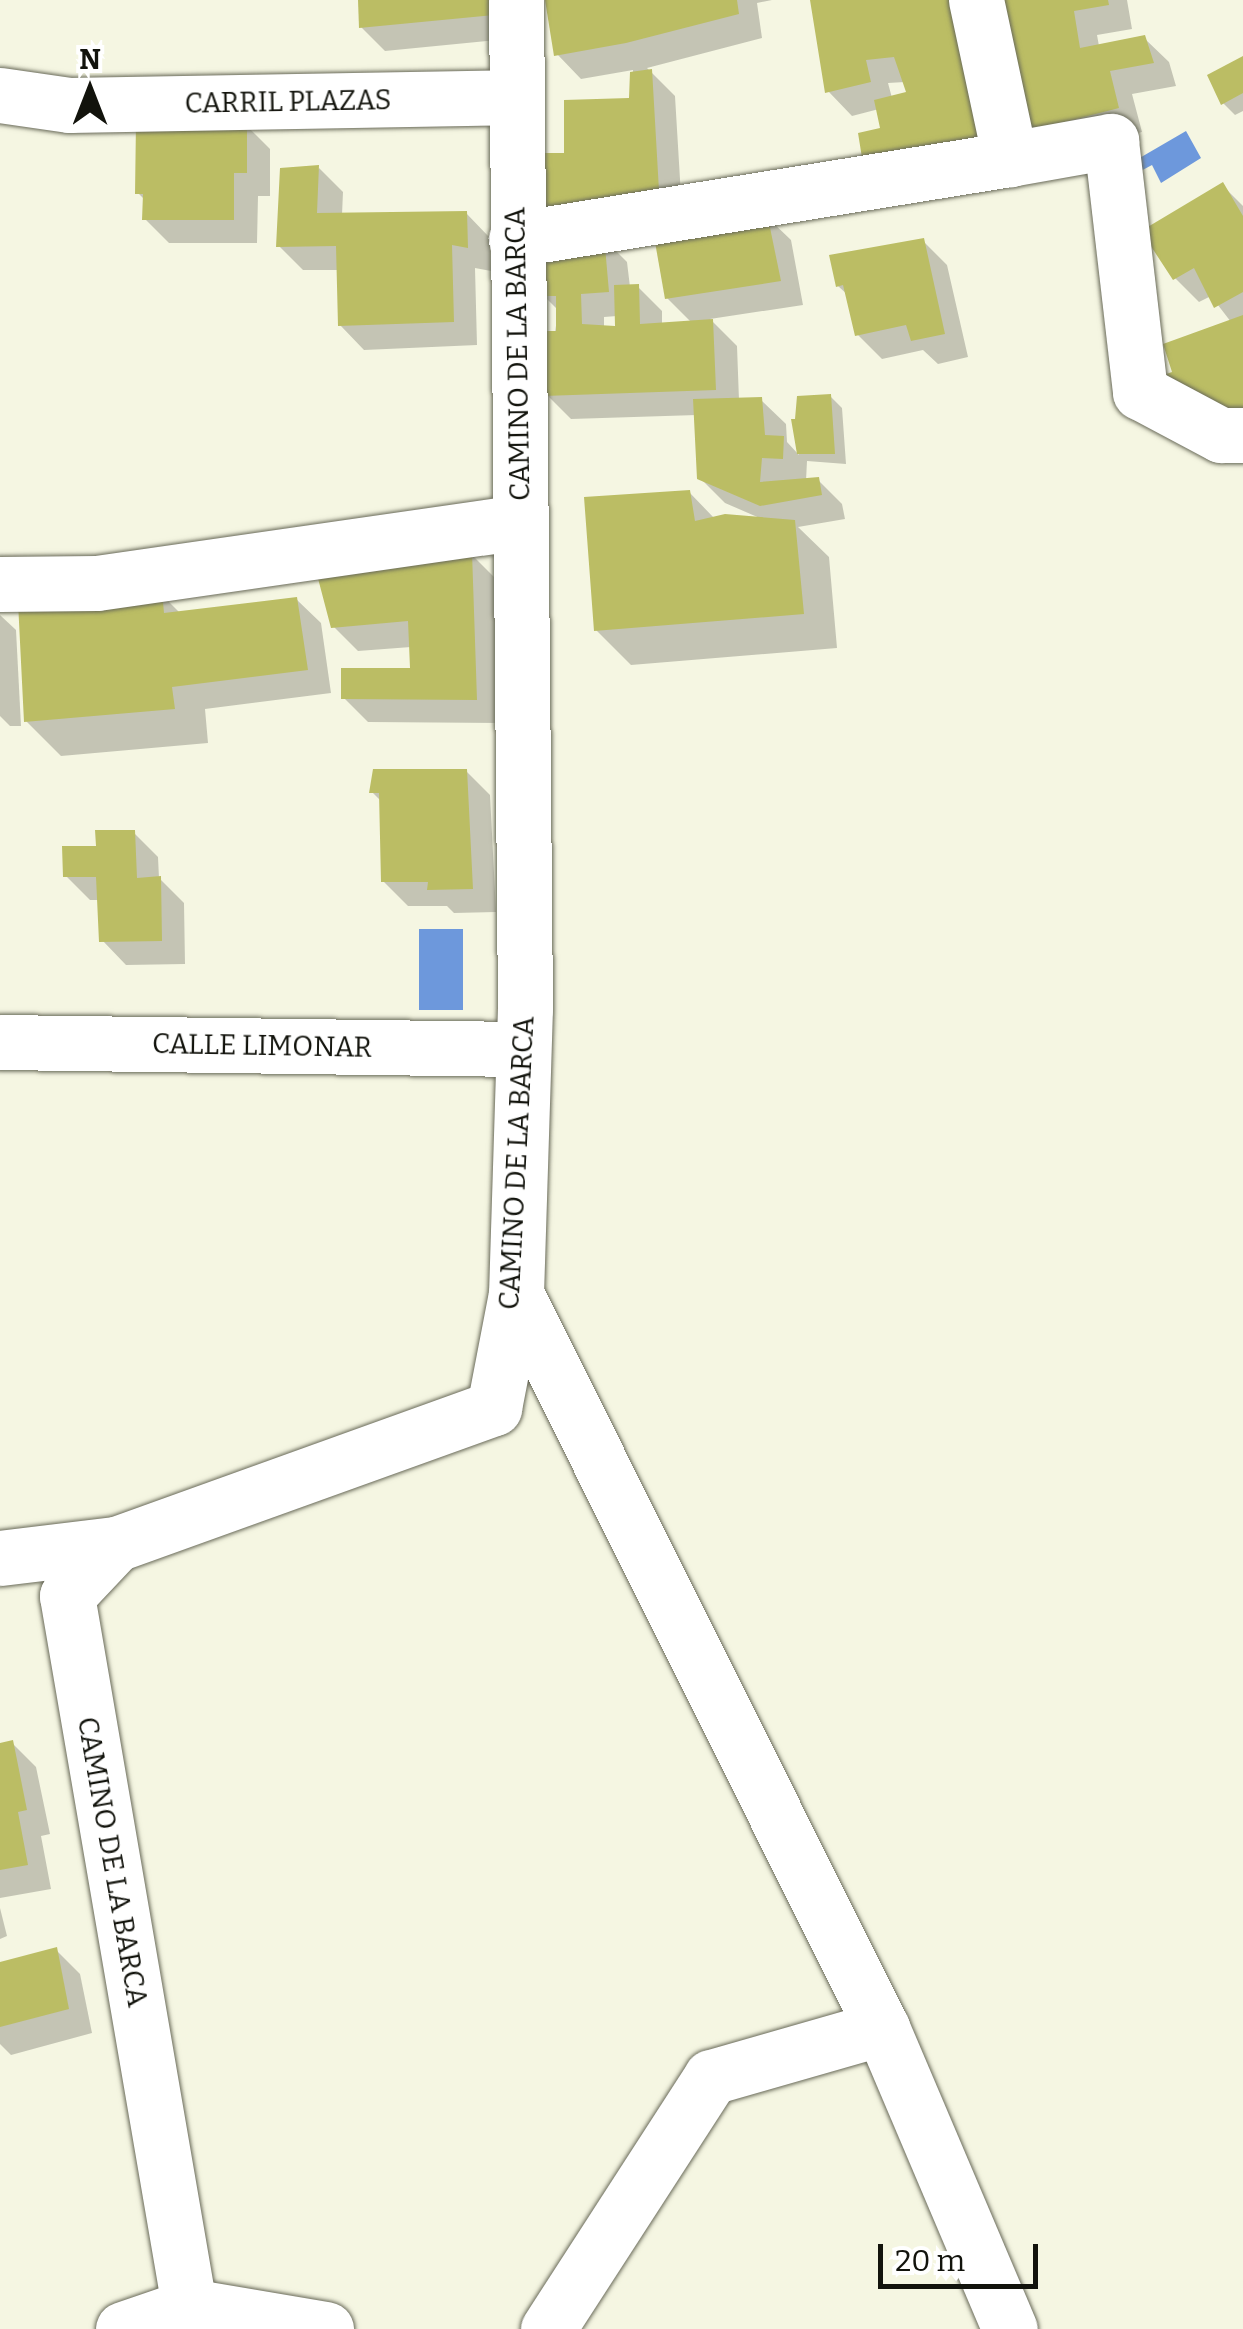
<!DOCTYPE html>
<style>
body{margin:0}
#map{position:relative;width:1243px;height:2329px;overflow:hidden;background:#f5f6e2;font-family:Bitter,serif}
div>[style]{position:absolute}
.water>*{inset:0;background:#6d98dc;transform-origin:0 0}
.shadow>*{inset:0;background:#0003}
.building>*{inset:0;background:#bbbd64}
.roads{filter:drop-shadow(0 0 2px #696a59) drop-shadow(0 0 2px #696a59)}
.street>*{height:55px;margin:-27.5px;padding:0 27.5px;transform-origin:27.5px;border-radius:27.5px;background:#fff}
span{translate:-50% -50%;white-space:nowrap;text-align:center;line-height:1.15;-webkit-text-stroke:8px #fff;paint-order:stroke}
.street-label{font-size:28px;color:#12130c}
.north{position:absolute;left:40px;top:40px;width:100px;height:100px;-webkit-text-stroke:8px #fff;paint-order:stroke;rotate:0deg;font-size:28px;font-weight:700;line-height:40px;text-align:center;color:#12130c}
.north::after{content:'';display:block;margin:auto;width:35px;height:45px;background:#12130c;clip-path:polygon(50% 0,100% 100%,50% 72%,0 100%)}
.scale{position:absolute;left:878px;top:2244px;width:160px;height:45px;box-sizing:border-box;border:5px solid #12130c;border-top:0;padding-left:12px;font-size:30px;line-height:35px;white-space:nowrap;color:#12130c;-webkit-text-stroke:8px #fff;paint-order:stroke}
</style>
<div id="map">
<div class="water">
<i style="clip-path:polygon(1186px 131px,1201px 158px,1161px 183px,1152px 165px,1137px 173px,1131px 163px)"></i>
<i style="left:419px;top:929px;width:44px;height:81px"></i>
</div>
<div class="shadow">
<i style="clip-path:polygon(361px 0,513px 0,517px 38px,385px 51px,361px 27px)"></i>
<i style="clip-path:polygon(evenodd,548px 0,772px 0,757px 3px,762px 38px,647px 68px,675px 96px,683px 229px,766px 216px,791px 240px,803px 305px,710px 319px,737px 346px,739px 400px,761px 400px,786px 424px,787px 442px,799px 455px,794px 422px,830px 396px,842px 408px,846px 464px,807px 461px,806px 481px,818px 480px,842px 504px,845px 519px,798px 527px,829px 557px,837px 648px,631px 665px,596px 630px,689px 492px,715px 519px,762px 519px,725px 503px,700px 478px,697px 415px,571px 419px,547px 395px,558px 310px,543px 295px,566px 156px,631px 100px,633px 70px,581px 79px,557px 54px,548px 0,605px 240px,658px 244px,667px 298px,692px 323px,662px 325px,662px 311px,638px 287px,630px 287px,627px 262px,605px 240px,548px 0,617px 316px,618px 328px,604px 328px,604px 317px,617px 316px)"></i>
<i style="clip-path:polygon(evenodd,812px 0,975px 0,1009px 164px,890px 187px,865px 163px,861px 135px,883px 130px,879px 109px,852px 116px,828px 91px,812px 0,905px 82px,909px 93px,892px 98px,888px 83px,905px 82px)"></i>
<i style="clip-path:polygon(999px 0,1127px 0,1132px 29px,1097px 35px,1099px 46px,1144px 38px,1169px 62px,1176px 86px,1132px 94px,1142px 132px,1052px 155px)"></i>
<i style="clip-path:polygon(1243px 59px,1243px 111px,1235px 115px,1223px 103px)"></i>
<i style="clip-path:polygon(246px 125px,270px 149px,270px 196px,258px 196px,257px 243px,169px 243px,145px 219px,146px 201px,138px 193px)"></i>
<i style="clip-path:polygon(319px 168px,343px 192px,342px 215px,466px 213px,490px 238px,491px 271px,475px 268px,477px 345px,364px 350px,340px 325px,339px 270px,303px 270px,279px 246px)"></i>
<i style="clip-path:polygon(1222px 185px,1243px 206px,1243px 431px,1175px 374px,1231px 322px,1211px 296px,1199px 302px,1175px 278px)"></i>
<i style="clip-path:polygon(923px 241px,947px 265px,968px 357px,938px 364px,923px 350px,882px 359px,858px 335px,849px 296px,838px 286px)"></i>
<i style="clip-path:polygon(471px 554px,495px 578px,500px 723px,368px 722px,344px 698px,412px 670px,411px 647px,358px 651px,334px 627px)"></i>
<i style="clip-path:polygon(161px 594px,181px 614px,296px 599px,321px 623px,331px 693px,205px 709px,208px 743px,61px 756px,26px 721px)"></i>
<i style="clip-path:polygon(0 615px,16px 630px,21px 726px,10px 726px,0 716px)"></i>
<i style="clip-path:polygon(466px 771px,490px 795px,496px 912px,454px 913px,447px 906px,408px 906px,383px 881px,382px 802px,372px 792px)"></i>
<i style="clip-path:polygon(134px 833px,158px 857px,159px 878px,184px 903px,185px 964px,126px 965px,102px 940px,100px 900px,90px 900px,66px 876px,99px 849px)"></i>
<i style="clip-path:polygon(12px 1743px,36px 1767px,50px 1834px,41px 1836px,51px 1889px,0 1898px,0 1745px)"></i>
<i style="clip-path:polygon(0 1908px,7px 1936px,0 1939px)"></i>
<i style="clip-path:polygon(56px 1950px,80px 1974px,92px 2033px,11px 2055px,0 2044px,0 1964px)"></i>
</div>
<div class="building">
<i style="clip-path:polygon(358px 0,492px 0,494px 15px,359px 28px)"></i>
<i style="clip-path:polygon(545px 0,737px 0,739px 14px,626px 43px,554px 56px)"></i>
<i style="clip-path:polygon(810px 0,956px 0,986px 140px,863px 164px,858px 133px,880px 128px,874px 100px,906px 92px,894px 57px,866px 60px,871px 82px,825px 93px)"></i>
<i style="clip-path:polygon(996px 0,1108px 0,1109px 5px,1074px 11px,1080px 48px,1145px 35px,1154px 63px,1110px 71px,1119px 108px,1026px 132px)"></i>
<i style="clip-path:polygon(1243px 56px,1243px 93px,1221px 105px,1207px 75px)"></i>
<i style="clip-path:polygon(652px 69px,660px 208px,542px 217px,541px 153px,564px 153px,564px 100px,629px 98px,630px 72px)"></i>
<i style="clip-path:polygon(136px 122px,247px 123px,247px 173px,234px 173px,234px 220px,142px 220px,143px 194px,135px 194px)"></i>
<i style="clip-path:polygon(319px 165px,317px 213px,467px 211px,468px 248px,452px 245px,454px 322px,338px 326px,336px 246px,276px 247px,280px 168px)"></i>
<i style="clip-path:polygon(1223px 182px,1243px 216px,1243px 292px,1214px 308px,1194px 268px,1173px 280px,1141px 231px)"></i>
<i style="clip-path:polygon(767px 213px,781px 281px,665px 299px,655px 242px)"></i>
<i style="clip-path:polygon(604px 235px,609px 292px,581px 294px,582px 324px,615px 326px,614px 285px,639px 284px,640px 324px,713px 319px,716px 390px,544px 396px,543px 331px,556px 331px,556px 296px,541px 296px,535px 241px)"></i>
<i style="clip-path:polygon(924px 238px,945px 334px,911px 341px,906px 325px,855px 336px,843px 285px,836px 287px,829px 255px)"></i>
<i style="clip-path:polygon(1243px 315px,1243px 412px,1165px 395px,1161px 376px,1172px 372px,1163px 344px)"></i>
<i style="clip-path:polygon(831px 394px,835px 454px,797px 454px,791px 419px,795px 419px,797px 396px)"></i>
<i style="clip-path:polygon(762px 397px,765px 435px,784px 436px,783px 459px,762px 458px,760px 482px,819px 477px,822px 495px,760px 506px,697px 479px,693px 399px)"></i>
<i style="clip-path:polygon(690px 490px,695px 521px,725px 514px,795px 520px,804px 614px,594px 631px,584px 497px)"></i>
<i style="clip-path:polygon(472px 552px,477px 700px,341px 699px,341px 668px,410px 668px,408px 621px,331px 628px,315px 567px)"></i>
<i style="clip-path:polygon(162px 591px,164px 613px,297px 597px,308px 670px,172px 687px,175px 709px,24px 722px,18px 602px)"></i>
<i style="clip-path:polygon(373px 769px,467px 769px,473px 889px,427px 890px,428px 882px,381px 882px,379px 793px,369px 793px)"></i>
<i style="clip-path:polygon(95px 830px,135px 830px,137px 878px,161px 876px,162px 941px,99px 942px,96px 877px,63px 877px,62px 846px,96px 846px)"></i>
<i style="clip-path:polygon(13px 1740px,27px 1810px,18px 1812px,28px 1865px,0 1870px,0 1743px)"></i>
<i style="clip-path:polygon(57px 1947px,69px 2009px,0 2027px,0 1962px)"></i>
</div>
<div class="roads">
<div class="street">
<i style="left:976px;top:0;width:163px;rotate:77.9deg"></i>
<i style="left:1010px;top:159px;width:103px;rotate:-10.1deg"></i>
<i style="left:1111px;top:141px;width:253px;rotate:83.4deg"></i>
<i style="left:1140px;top:392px;width:92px;rotate:28deg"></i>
<i style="left:1221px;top:435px;width:22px"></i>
<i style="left:0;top:95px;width:70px;rotate:8.2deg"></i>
<i style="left:69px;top:105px;width:447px;rotate:-1deg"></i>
<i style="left:516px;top:239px;width:500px;rotate:-9.2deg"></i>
<i style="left:0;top:584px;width:97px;rotate:-0.6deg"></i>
<i style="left:97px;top:583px;width:428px;rotate:-8.2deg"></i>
<i style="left:0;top:1042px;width:523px;rotate:0.77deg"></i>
<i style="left:516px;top:1294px;width:820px;rotate:63.5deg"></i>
<i style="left:882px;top:2028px;width:327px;rotate:67deg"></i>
<i style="left:0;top:1558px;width:117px;rotate:-6.9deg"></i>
<i style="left:123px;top:2329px;width:71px;rotate:-18.9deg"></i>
<i style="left:190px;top:2306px;width:138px;rotate:9.6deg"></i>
<i style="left:193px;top:2329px;width:744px;rotate:-99.75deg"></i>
<i style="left:67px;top:1596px;width:71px;rotate:-46.7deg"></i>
<i style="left:116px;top:1544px;width:402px;rotate:-19.8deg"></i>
<i style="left:494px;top:1408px;width:116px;rotate:-79.1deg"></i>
<i style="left:516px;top:1294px;width:285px;rotate:-88.2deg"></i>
<i style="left:525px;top:1009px;width:1009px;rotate:-90.51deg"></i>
<i style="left:548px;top:2329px;width:300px;rotate:-57.1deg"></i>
<i style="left:711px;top:2077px;width:178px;rotate:-16deg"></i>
</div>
</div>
<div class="street-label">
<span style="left:288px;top:102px;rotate:-1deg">CARRIL PLAZAS</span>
<span style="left:518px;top:354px;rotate:-91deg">CAMINO DE LA BARCA</span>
<span style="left:262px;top:1046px;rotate:1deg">CALLE LIMONAR</span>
<span style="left:517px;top:1163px;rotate:-87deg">CAMINO DE LA BARCA</span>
<span style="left:112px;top:1862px;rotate:80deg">CAMINO DE LA BARCA</span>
</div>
<div class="north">N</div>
<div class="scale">20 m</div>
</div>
